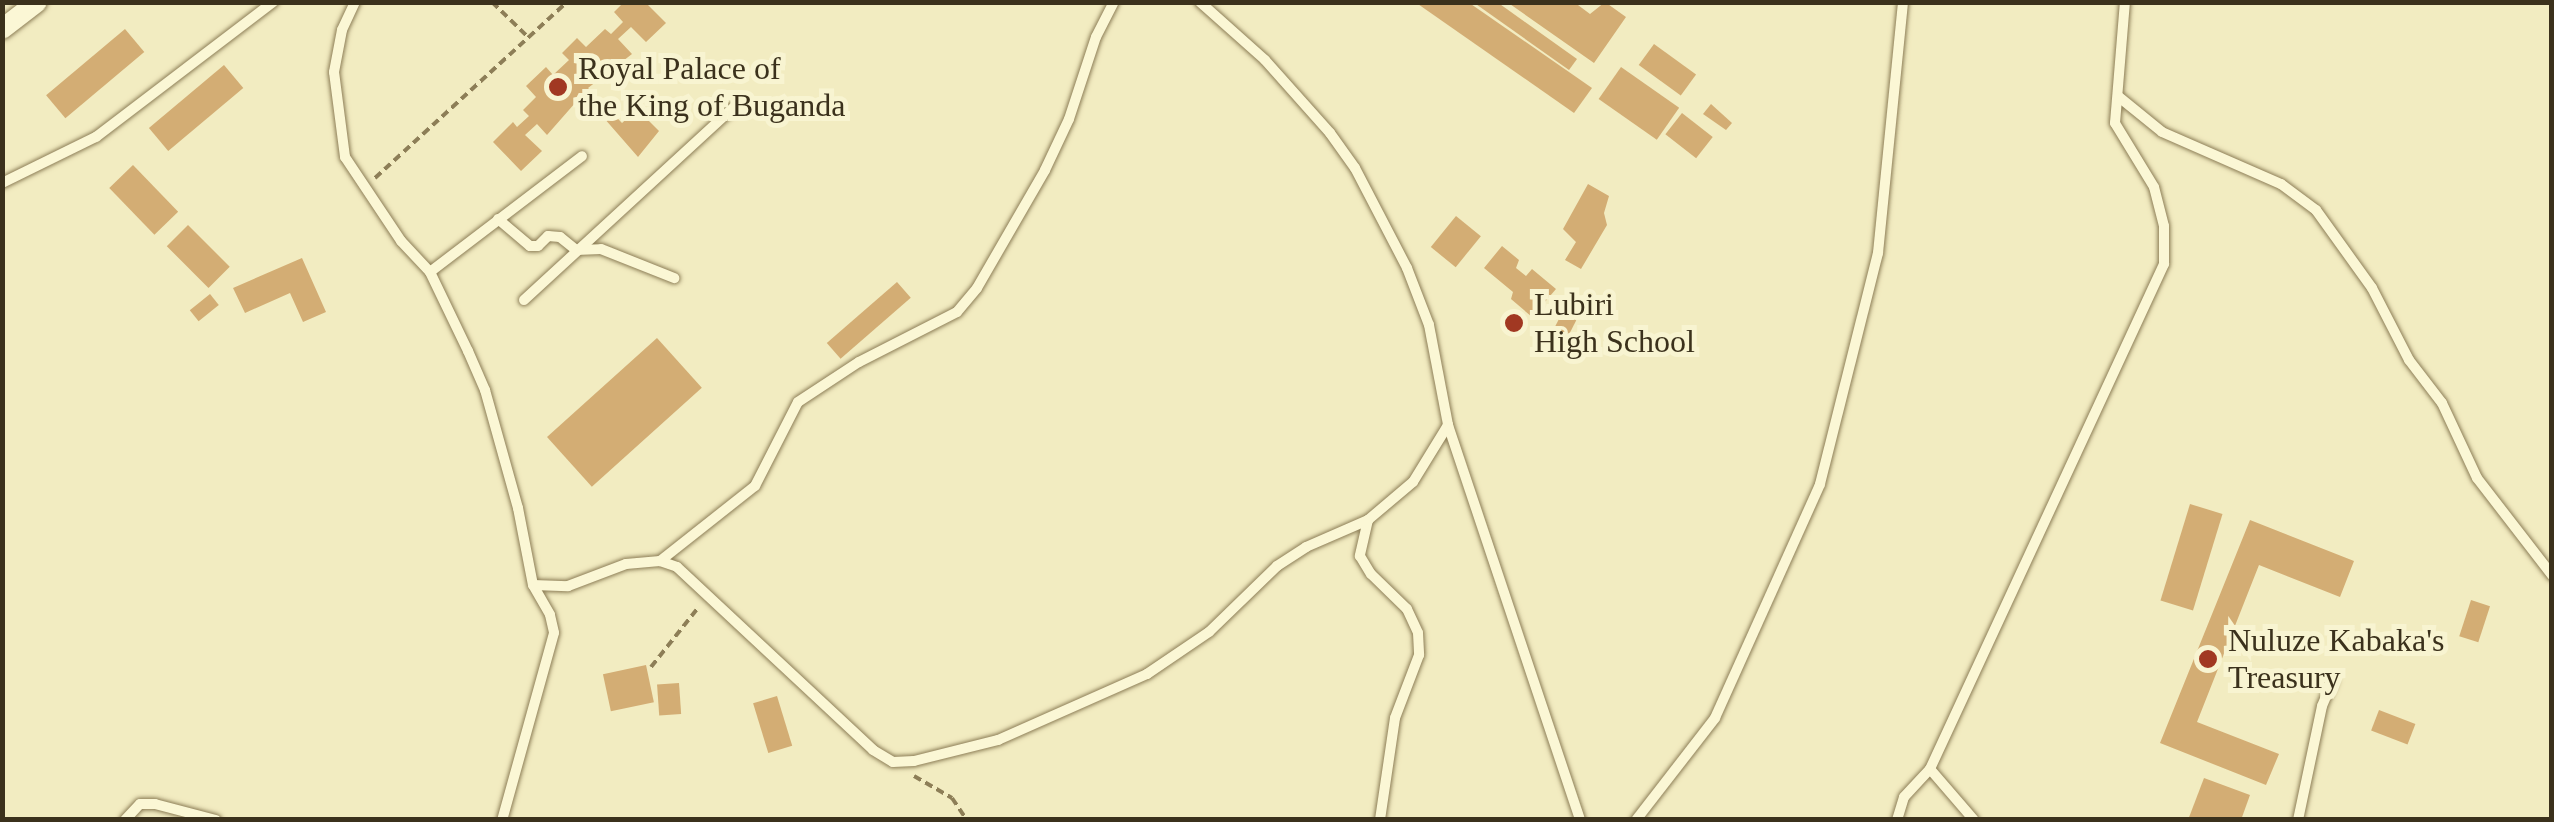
<!DOCTYPE html>
<style>
body{margin:0}
#map{position:relative;width:2554px;height:822px;overflow:hidden;background:#f2ecc1;font-family:Georgia,serif}
div>[style]{position:absolute}
.building>*{inset:0;background:#d3ad74;transform-origin:0 0}
.path>*{height:4px;margin-top:-2px;transform-origin:0;background:repeating-linear-gradient(90deg,#8d7e57 0 8px,transparent 0 13px)}
.roads{filter:drop-shadow(0 0 2px #8d7e57) drop-shadow(0 0 2px #8d7e57)}
.lane>*{height:10px;margin:-5px;padding:0 5px;transform-origin:5px;border-radius:5px;background:#fbf7d5}
.street>*{height:20px;margin:-10px;padding:0 10px;transform-origin:10px;border-radius:10px;background:#fbf7d5}
.dots>*{width:28px;height:28px;translate:-50% -50%;box-sizing:border-box;border:5px solid #f8f4d1;border-radius:50%}
span{translate:-50% -50%;white-space:nowrap;text-align:center;line-height:1.15;-webkit-text-stroke:10px #f8f4d1;paint-order:stroke}
.poi-label{font-size:32px;color:#3b311c}
.left{translate:0 -50%;text-align:left}
.frame{position:absolute;inset:0;border:5px solid #3b311c;pointer-events:none}
</style>
<div id="map">
<div class="building">
<i style="clip-path:polygon(624px 2px,645px 2px,666px 23px,646px 42px,631px 27px,618px 39px,632px 54px,588px 88px,622px 123px,632px 114px,637px 119px,642px 114px,659px 131px,638px 157px,583px 94px,547px 135px,537px 124px,525px 135px,542px 151px,521px 171px,493px 142px,513px 122px,517px 127px,529px 116px,523px 110px,536px 97px,526px 86px,546px 67px,553px 75px,569px 60px,562px 53px,577px 38px,586px 47px,605px 29px,611px 34px,623px 22px,614px 12px)"></i>
<i style="clip-path:polygon(1415px 2px,1468px 2px,1592px 88px,1574px 113px)"></i>
<i style="clip-path:polygon(1473px 2px,1497px 2px,1577px 59px,1569px 70px)"></i>
<i style="clip-path:polygon(1507px 2px,1574px 2px,1590px 14px,1605px 2px,1626px 17px,1594px 63px)"></i>
<i style="left:125px;top:29px;width:30px;height:103px;rotate:50deg"></i>
<i style="left:1654px;top:44px;width:52px;height:26px;rotate:36deg"></i>
<i style="left:224px;top:65px;width:30px;height:98px;rotate:50deg"></i>
<i style="left:1621px;top:67px;width:71px;height:39px;rotate:35deg"></i>
<i style="clip-path:polygon(1711px 104px,1732px 123px,1726px 130px,1703px 114px)"></i>
<i style="left:1682px;top:113px;width:39px;height:27px;rotate:38deg"></i>
<i style="left:133px;top:165px;width:65px;height:33px;rotate:46deg"></i>
<i style="clip-path:polygon(1588px 184px,1609px 196px,1604px 213px,1607px 225px,1581px 269px,1565px 260px,1576px 242px,1563px 229px)"></i>
<i style="left:1456px;top:216px;width:32px;height:40px;rotate:39deg"></i>
<i style="left:188px;top:225px;width:59px;height:30px;rotate:45deg"></i>
<i style="clip-path:polygon(1502px 246px,1519px 260px,1516px 268px,1526px 276px,1532px 269px,1556px 289px,1532px 317px,1511px 299px,1513px 292px,1484px 268px)"></i>
<i style="clip-path:polygon(302px 258px,326px 312px,303px 322px,290px 293px,245px 313px,233px 288px)"></i>
<i style="left:897px;top:282px;width:21px;height:93px;rotate:49deg"></i>
<i style="left:210px;top:294px;width:14px;height:26px;rotate:51deg"></i>
<i style="left:1562px;top:313px;width:16px;height:21px;rotate:27deg"></i>
<i style="left:657px;top:338px;width:67px;height:148px;rotate:48deg"></i>
<i style="left:2190px;top:504px;width:34px;height:101px;rotate:17deg"></i>
<i style="clip-path:polygon(2250px 520px,2354px 561px,2340px 597px,2259px 565px,2197px 722px,2279px 754px,2266px 785px,2160px 743px)"></i>
<i style="left:2471px;top:600px;width:20px;height:38px;rotate:18deg"></i>
<i style="left:646px;top:665px;width:38px;height:44px;rotate:78deg"></i>
<i style="left:679px;top:683px;width:31px;height:22px;rotate:86deg"></i>
<i style="left:777px;top:696px;width:52px;height:25px;rotate:73deg"></i>
<i style="left:2379px;top:710px;width:39px;height:22px;rotate:21deg"></i>
<i style="clip-path:polygon(2204px 778px,2250px 795px,2241px 820px,2188px 820px)"></i>
</div>
<div class="path">
<i style="left:492px;top:2px;width:50px;rotate:44.2deg"></i>
<i style="left:375px;top:178px;width:260px;rotate:-42.5deg"></i>
<i style="left:651px;top:667px;width:75px;rotate:-51.5deg"></i>
<i style="left:914px;top:776px;width:44px;rotate:30.1deg"></i>
<i style="left:952px;top:798px;width:27px;rotate:56deg"></i>
</div>
<div class="roads">
<div class="lane">
<i style="left:355px;top:2px;width:31px;rotate:115deg"></i>
<i style="left:342px;top:30px;width:43px;rotate:100.8deg"></i>
<i style="left:334px;top:72px;width:86px;rotate:82.6deg"></i>
<i style="left:345px;top:157px;width:101px;rotate:56.3deg"></i>
<i style="left:401px;top:241px;width:42px;rotate:46.9deg"></i>
<i style="left:430px;top:272px;width:88px;rotate:64.3deg"></i>
<i style="left:468px;top:351px;width:43px;rotate:66.4deg"></i>
<i style="left:485px;top:390px;width:123px;rotate:74.4deg"></i>
<i style="left:518px;top:508px;width:78px;rotate:79deg"></i>
<i style="left:533px;top:585px;width:34px;rotate:60deg"></i>
<i style="left:550px;top:615px;width:18px;rotate:77deg"></i>
<i style="left:554px;top:633px;width:194px;rotate:105.5deg"></i>
<i style="left:1200px;top:2px;width:87px;rotate:41.7deg"></i>
<i style="left:1265px;top:60px;width:98px;rotate:48.3deg"></i>
<i style="left:1330px;top:133px;width:43px;rotate:54.5deg"></i>
<i style="left:1355px;top:168px;width:113px;rotate:62.5deg"></i>
<i style="left:1407px;top:268px;width:61px;rotate:68.9deg"></i>
<i style="left:1429px;top:325px;width:102px;rotate:79.2deg"></i>
<i style="left:1448px;top:425px;width:416px;rotate:71.5deg"></i>
<i style="left:2119px;top:97px;width:55px;rotate:39.1deg"></i>
<i style="left:2162px;top:132px;width:130px;rotate:23.6deg"></i>
<i style="left:2281px;top:184px;width:44px;rotate:36.6deg"></i>
<i style="left:2316px;top:210px;width:96px;rotate:54.3deg"></i>
<i style="left:2372px;top:288px;width:81px;rotate:62.8deg"></i>
<i style="left:2409px;top:360px;width:54px;rotate:52.5deg"></i>
<i style="left:2442px;top:403px;width:83px;rotate:65deg"></i>
<i style="left:2477px;top:478px;width:123px;rotate:52.3deg"></i>
<i style="left:2px;top:183px;width:105px;rotate:-26.1deg"></i>
<i style="left:96px;top:137px;width:223px;rotate:-37.3deg"></i>
<i style="left:498px;top:219px;width:42px;rotate:40.2deg"></i>
<i style="left:530px;top:246px;width:8px"></i>
<i style="left:538px;top:246px;width:14px;rotate:-45deg"></i>
<i style="left:548px;top:236px;width:12px;rotate:5deg"></i>
<i style="left:560px;top:237px;width:21px;rotate:39deg"></i>
<i style="left:576px;top:250px;width:25px;rotate:-2deg"></i>
<i style="left:601px;top:249px;width:79px;rotate:21.7deg"></i>
<i style="left:430px;top:272px;width:191px;rotate:-37.3deg"></i>
<i style="left:524px;top:300px;width:285px;rotate:-42.6deg"></i>
<i style="left:1368px;top:520px;width:37px;rotate:103deg"></i>
<i style="left:1360px;top:556px;width:21px;rotate:59deg"></i>
<i style="left:1371px;top:574px;width:50px;rotate:44.2deg"></i>
<i style="left:1407px;top:609px;width:26px;rotate:65deg"></i>
<i style="left:1418px;top:633px;width:22px;rotate:87deg"></i>
<i style="left:1419px;top:655px;width:67px;rotate:110.9deg"></i>
<i style="left:1395px;top:718px;width:103px;rotate:98.4deg"></i>
<i style="left:660px;top:561px;width:121px;rotate:-38.3deg"></i>
<i style="left:755px;top:486px;width:94px;rotate:-62.9deg"></i>
<i style="left:798px;top:402px;width:73px;rotate:-33.3deg"></i>
<i style="left:859px;top:362px;width:110px;rotate:-27deg"></i>
<i style="left:957px;top:312px;width:31px;rotate:-50deg"></i>
<i style="left:977px;top:288px;width:136px;rotate:-60deg"></i>
<i style="left:1045px;top:170px;width:56px;rotate:-64.8deg"></i>
<i style="left:1069px;top:119px;width:86px;rotate:-71.8deg"></i>
<i style="left:1096px;top:37px;width:39px;rotate:-63deg"></i>
<i style="left:533px;top:585px;width:35px;rotate:2deg"></i>
<i style="left:568px;top:586px;width:62px;rotate:-20.8deg"></i>
<i style="left:626px;top:564px;width:34px;rotate:-5deg"></i>
<i style="left:660px;top:561px;width:18px;rotate:19deg"></i>
<i style="left:677px;top:567px;width:268px;rotate:43deg"></i>
<i style="left:873px;top:750px;width:23px;rotate:31deg"></i>
<i style="left:893px;top:762px;width:21px;rotate:-3deg"></i>
<i style="left:914px;top:761px;width:87px;rotate:-14deg"></i>
<i style="left:998px;top:740px;width:163px;rotate:-23.9deg"></i>
<i style="left:1147px;top:674px;width:75px;rotate:-34.1deg"></i>
<i style="left:1209px;top:632px;width:95px;rotate:-44.1deg"></i>
<i style="left:1277px;top:566px;width:35px;rotate:-33deg"></i>
<i style="left:1306px;top:547px;width:68px;rotate:-23.5deg"></i>
<i style="left:1368px;top:520px;width:59px;rotate:-40.2deg"></i>
<i style="left:1413px;top:482px;width:67px;rotate:-58.4deg"></i>
<i style="left:1930px;top:769px;width:67px;rotate:49.2deg"></i>
<i style="left:125px;top:820px;width:22px;rotate:-47deg"></i>
<i style="left:140px;top:804px;width:15px"></i>
<i style="left:155px;top:804px;width:63px;rotate:14.7deg"></i>
<i style="left:1636px;top:820px;width:129px;rotate:-52.2deg"></i>
<i style="left:1715px;top:718px;width:256px;rotate:-65.8deg"></i>
<i style="left:1820px;top:484px;width:238px;rotate:-75.9deg"></i>
<i style="left:1878px;top:253px;width:252px;rotate:-84.3deg"></i>
<i style="left:1897px;top:820px;width:24px;rotate:-73deg"></i>
<i style="left:1904px;top:797px;width:38px;rotate:-47deg"></i>
<i style="left:1930px;top:769px;width:557px;rotate:-65.14deg"></i>
<i style="left:2164px;top:264px;width:38px;rotate:-90deg"></i>
<i style="left:2164px;top:226px;width:40px;rotate:-104.4deg"></i>
<i style="left:2154px;top:187px;width:75px;rotate:-121.4deg"></i>
<i style="left:2115px;top:123px;width:121px;rotate:-85.3deg"></i>
<i style="left:2298px;top:820px;width:116px;rotate:-78.1deg"></i>
<i style="left:2322px;top:706px;width:28px;rotate:-67deg"></i>
</div>
<div class="street">
<i style="left:2px;top:29px;width:44px;rotate:-37.6deg"></i>
</div>
</div>
<div class="dots">
<i style="left:558px;top:87px;background:#a13822"></i>
<i style="left:1514px;top:323px;background:#a13822"></i>
<i style="left:2208px;top:659px;background:#a13822"></i>
</div>
<div class="poi-label">
<span class="left" style="left:578px;top:87px">Royal Palace of<br>the King of Buganda</span>
<span class="left" style="left:1534px;top:323px">Lubiri<br>High School</span>
<span class="left" style="left:2228px;top:659px">Nuluze Kabaka's<br>Treasury</span>
</div>
<div class="frame"></div>
</div>
